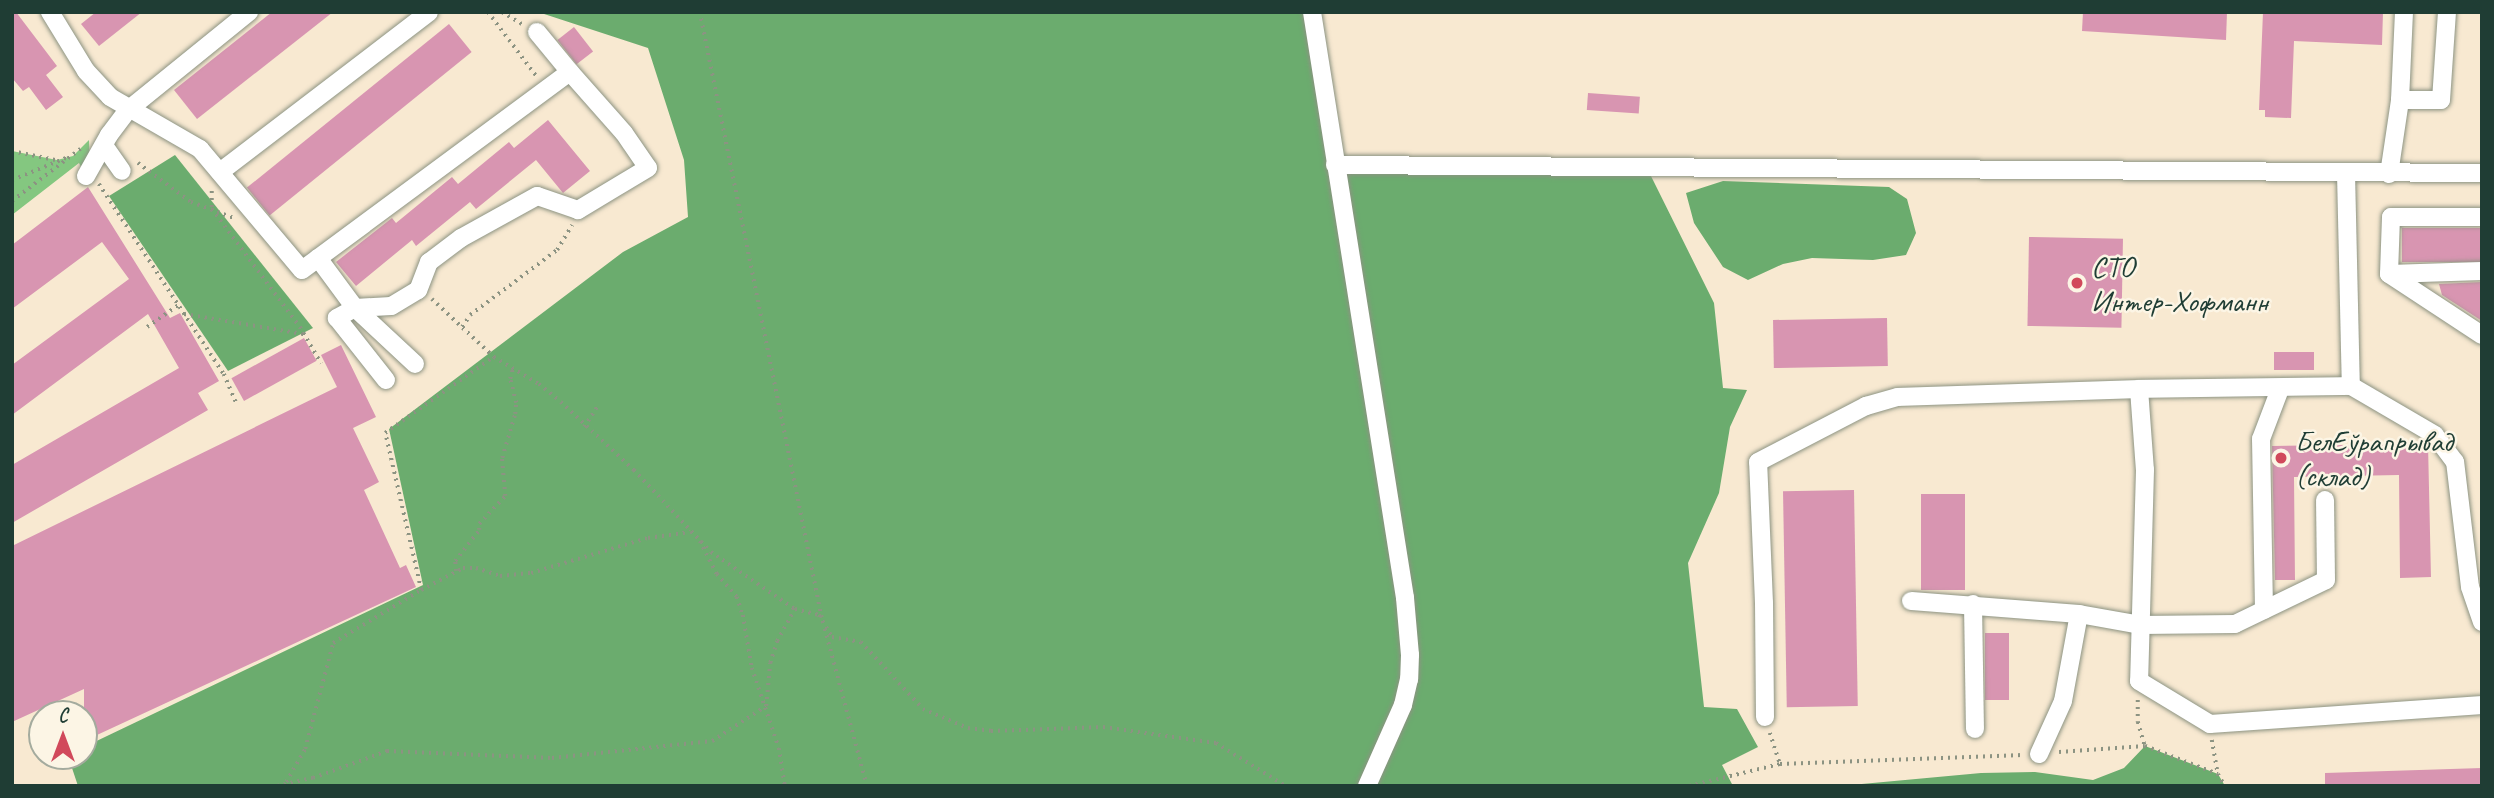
<!DOCTYPE html>
<meta charset="utf-8">
<style>
body{margin:0}
#map{position:relative;width:2494px;height:798px;overflow:hidden;background:#f8e9d1;font-family:Caveat,sans-serif}
div>[style]{position:absolute}
.green>*{inset:0;background:#84c780}
.forest>*{inset:0;background:#6bac6e}
.building>*{inset:0;background:#d895b1;transform-origin:0 0}
.path>*{height:3.5px;margin-top:-1.75px;transform-origin:0;background:repeating-linear-gradient(90deg,#8c9382 0 2px,transparent 0 7px)}
.roads{filter:drop-shadow(0 0 2px #8c9382) drop-shadow(0 0 2px #8c9382)}
.minor>*{height:18px;margin:-9px;padding:0 9px;transform-origin:9px;border-radius:9px;background:#fff}
.dots>*{width:19px;height:19px;translate:-50% -50%;box-sizing:border-box;border:4px solid #fcf5e5;border-radius:50%}
span{translate:-50% -50%;white-space:nowrap;text-align:center;line-height:1.15;-webkit-text-stroke:5px #fcf5e5;paint-order:stroke}
.poi-label{font-size:30px;color:#1f3d34}
.left{translate:0 -50%;text-align:left}
.frame{position:absolute;inset:0;border:14px solid #1f3d34;pointer-events:none}
.north{position:absolute;left:28px;top:700px;width:70px;height:70px;box-sizing:border-box;background:#fcf5e5;border:2px solid #a4ab9e;border-radius:50%;rotate:0deg;font-size:19px;font-weight:700;line-height:28px;text-align:center;color:#1f3d34}
.north::after{content:'';display:block;margin:auto;width:24px;height:32px;background:#d1495b;clip-path:polygon(50% 0,100% 100%,50% 72%,0 100%)}
</style>
<div id="map">
<div class="green">
<i style="clip-path:polygon(89px 140px,90px 170px,86px 176px,79px 163px,12px 215px,12px 151px,57px 160px,73px 156px)"></i>
</div>
<div class="forest">
<i style="clip-path:polygon(538px 12px,1312px 12px,1335px 165px,1647px 168px,1714px 303px,1723px 388px,1747px 390px,1730px 427px,1719px 493px,1688px 563px,1704px 707px,1737px 709px,1758px 747px,1722px 765px,1733px 786px,78px 786px,68px 756px,84px 756px,84px 747px,423px 585px,389px 429px,623px 252px,688px 217px,684px 160px,648px 48px)"></i>
<i style="clip-path:polygon(175px 155px,313px 328px,228px 371px,109px 196px)"></i>
<i style="clip-path:polygon(1723px 181px,1889px 187px,1907px 199px,1916px 233px,1906px 255px,1873px 260px,1812px 258px,1783px 264px,1748px 280px,1723px 267px,1694px 223px,1686px 193px)"></i>
<i style="clip-path:polygon(2145px 746px,2218px 774px,2225px 786px,1840px 786px,1981px 773px,2035px 772px,2093px 780px,2124px 768px)"></i>
</div>
<div class="building">
<i style="clip-path:polygon(12px 12px,16px 12px,57px 66px,46px 75px,63px 97px,46px 110px,29px 87px,23px 91px,12px 78px)"></i>
<i style="clip-path:polygon(96px 12px,142px 12px,99px 46px,81px 24px)"></i>
<i style="clip-path:polygon(272px 12px,333px 12px,197px 119px,174px 90px)"></i>
<i style="clip-path:polygon(2083px 12px,2227px 12px,2226px 40px,2082px 31px)"></i>
<i style="clip-path:polygon(2263px 12px,2383px 12px,2382px 45px,2294px 41px,2291px 118px,2265px 117px,2265px 110px,2259px 110px)"></i>
<i style="left:449px;top:24px;width:36px;height:260px;rotate:51deg"></i>
<i style="left:574px;top:27px;width:31px;height:21px;rotate:52deg"></i>
<i style="left:1588px;top:93px;width:52px;height:17px;rotate:4deg"></i>
<i style="clip-path:polygon(548px 120px,590px 171px,563px 193px,536px 160px,476px 209px,470px 202px,416px 246px,412px 240px,356px 286px,336px 262px,392px 218px,396px 223px,452px 177px,458px 184px,509px 142px,514px 148px)"></i>
<i style="clip-path:polygon(88px 187px,170px 318px,180px 313px,219px 381px,198px 393px,208px 410px,12px 523px,12px 465px,179px 368px,148px 314px,12px 415px,12px 365px,129px 279px,102px 242px,12px 309px,12px 245px)"></i>
<i style="left:2402px;top:228px;width:80px;height:34px"></i>
<i style="left:2029px;top:237px;width:94px;height:89px;rotate:1deg"></i>
<i style="clip-path:polygon(2482px 282px,2482px 321px,2442px 295px,2439px 284px)"></i>
<i style="left:1887px;top:318px;width:48px;height:114px;rotate:89deg"></i>
<i style="left:304px;top:338px;width:26px;height:83px;rotate:61deg"></i>
<i style="clip-path:polygon(341px 345px,376px 417px,353px 428px,379px 482px,364px 490px,400px 568px,406px 565px,416px 587px,84px 741px,84px 689px,12px 722px,12px 546px,337px 387px,321px 355px)"></i>
<i style="left:2274px;top:352px;width:40px;height:18px"></i>
<i style="clip-path:polygon(2428px 444px,2431px 577px,2400px 578px,2399px 475px,2294px 477px,2295px 580px,2275px 580px,2272px 446px)"></i>
<i style="left:1854px;top:490px;width:216px;height:71px;rotate:89deg"></i>
<i style="left:1921px;top:494px;width:44px;height:96px"></i>
<i style="left:1985px;top:633px;width:24px;height:67px"></i>
<i style="clip-path:polygon(2482px 768px,2482px 786px,2325px 786px,2325px 773px)"></i>
</div>
<div class="path">
<i style="left:488px;top:12px;width:83px;rotate:52.9deg"></i>
<i style="left:502px;top:12px;width:26px;rotate:31deg"></i>
<i style="left:700px;top:12px;width:618px;rotate:78.62deg"></i>
<i style="left:12px;top:151px;width:44px;rotate:11.8deg"></i>
<i style="left:138px;top:163px;width:66px;rotate:36.3deg"></i>
<i style="left:191px;top:202px;width:46px;rotate:20.4deg"></i>
<i style="left:12px;top:180px;width:61px;rotate:-22.3deg"></i>
<i style="left:99px;top:184px;width:227px;rotate:56.7deg"></i>
<i style="left:224px;top:374px;width:33px;rotate:67deg"></i>
<i style="left:212px;top:191px;width:18px;rotate:90deg"></i>
<i style="left:212px;top:209px;width:147px;rotate:53.3deg"></i>
<i style="left:300px;top:327px;width:42px;rotate:59.7deg"></i>
<i style="left:12px;top:201px;width:86px;rotate:-37.4deg"></i>
<i style="left:432px;top:299px;width:85px;rotate:43.1deg"></i>
<i style="left:494px;top:357px;width:52px;rotate:31deg"></i>
<i style="left:539px;top:384px;width:28px;rotate:39deg"></i>
<i style="left:561px;top:402px;width:100px;rotate:43deg"></i>
<i style="left:634px;top:470px;width:112px;rotate:46.8deg"></i>
<i style="left:711px;top:552px;width:102px;rotate:34.2deg"></i>
<i style="left:795px;top:609px;width:25px;rotate:14deg"></i>
<i style="left:819px;top:615px;width:26px;rotate:59deg"></i>
<i style="left:832px;top:637px;width:29px;rotate:10deg"></i>
<i style="left:861px;top:642px;width:91px;rotate:47.2deg"></i>
<i style="left:923px;top:709px;width:49px;rotate:22.9deg"></i>
<i style="left:968px;top:728px;width:23px;rotate:7deg"></i>
<i style="left:991px;top:731px;width:112px;rotate:-2deg"></i>
<i style="left:1103px;top:727px;width:114px;rotate:8.1deg"></i>
<i style="left:1216px;top:743px;width:80px;rotate:31.7deg"></i>
<i style="left:184px;top:314px;width:121px;rotate:9.5deg"></i>
<i style="left:147px;top:327px;width:38px;rotate:-35deg"></i>
<i style="left:462px;top:327px;width:14px;rotate:-56deg"></i>
<i style="left:470px;top:315px;width:109px;rotate:-36.8deg"></i>
<i style="left:557px;top:250px;width:29px;rotate:-59deg"></i>
<i style="left:584px;top:427px;width:27px;rotate:-57deg"></i>
<i style="left:700px;top:541px;width:37px;rotate:63deg"></i>
<i style="left:717px;top:574px;width:30px;rotate:49deg"></i>
<i style="left:737px;top:597px;width:19px;rotate:72deg"></i>
<i style="left:743px;top:615px;width:54px;rotate:80.4deg"></i>
<i style="left:752px;top:668px;width:84px;rotate:71.4deg"></i>
<i style="left:779px;top:748px;width:38px;rotate:81deg"></i>
<i style="left:456px;top:571px;width:10px;rotate:-96deg"></i>
<i style="left:455px;top:561px;width:39px;rotate:-52deg"></i>
<i style="left:479px;top:530px;width:6px;rotate:-90deg"></i>
<i style="left:479px;top:524px;width:38px;rotate:-47deg"></i>
<i style="left:505px;top:496px;width:38px;rotate:-95deg"></i>
<i style="left:502px;top:458px;width:46px;rotate:-73.5deg"></i>
<i style="left:515px;top:414px;width:11px;rotate:-85deg"></i>
<i style="left:516px;top:403px;width:25px;rotate:-104deg"></i>
<i style="left:510px;top:379px;width:11px;rotate:-75deg"></i>
<i style="left:421px;top:590px;width:47px;rotate:-27.6deg"></i>
<i style="left:463px;top:568px;width:13px"></i>
<i style="left:476px;top:568px;width:25px;rotate:18deg"></i>
<i style="left:500px;top:576px;width:31px;rotate:-6deg"></i>
<i style="left:531px;top:573px;width:122px;rotate:-16.7deg"></i>
<i style="left:648px;top:538px;width:43px;rotate:-7.9deg"></i>
<i style="left:825px;top:629px;width:163px;rotate:75deg"></i>
<i style="left:2138px;top:700px;width:22px;rotate:90deg"></i>
<i style="left:2138px;top:722px;width:25px;rotate:74deg"></i>
<i style="left:1770px;top:733px;width:33px;rotate:72deg"></i>
<i style="left:2212px;top:740px;width:35px;rotate:80deg"></i>
<i style="left:2059px;top:752px;width:86px;rotate:-4deg"></i>
<i style="left:2145px;top:746px;width:78px;rotate:21deg"></i>
<i style="left:2218px;top:774px;width:14px;rotate:60deg"></i>
<i style="left:286px;top:782px;width:38px;rotate:-60deg"></i>
<i style="left:305px;top:749px;width:110px;rotate:-75.2deg"></i>
<i style="left:333px;top:643px;width:103px;rotate:-31.1deg"></i>
<i style="left:421px;top:590px;width:161px;rotate:-102.9deg"></i>
<i style="left:385px;top:433px;width:132px;rotate:-35.1deg"></i>
<i style="left:277px;top:786px;width:37px;rotate:-13deg"></i>
<i style="left:313px;top:778px;width:79px;rotate:-20deg"></i>
<i style="left:387px;top:751px;width:165px;rotate:2.4deg"></i>
<i style="left:552px;top:758px;width:161px;rotate:-6.1deg"></i>
<i style="left:712px;top:741px;width:64px;rotate:-32.9deg"></i>
<i style="left:766px;top:706px;width:43px;rotate:-84.7deg"></i>
<i style="left:770px;top:663px;width:23px;rotate:-72deg"></i>
<i style="left:777px;top:641px;width:37px;rotate:-61deg"></i>
<i style="left:1689px;top:786px;width:94px;rotate:-13.6deg"></i>
<i style="left:1780px;top:764px;width:243px;rotate:-2.1deg"></i>
</div>
<div class="roads">
<div class="minor">
<i style="left:50px;top:12px;width:69px;rotate:58.6deg"></i>
<i style="left:86px;top:71px;width:35px;rotate:47deg"></i>
<i style="left:110px;top:97px;width:104px;rotate:30deg"></i>
<i style="left:200px;top:149px;width:158px;rotate:49.9deg"></i>
<i style="left:302px;top:270px;width:333px;rotate:-36.5deg"></i>
<i style="left:570px;top:72px;width:81px;rotate:48.5deg"></i>
<i style="left:624px;top:133px;width:42px;rotate:55.6deg"></i>
<i style="left:648px;top:168px;width:82px;rotate:149deg"></i>
<i style="left:578px;top:210px;width:43px;rotate:-161.1deg"></i>
<i style="left:537px;top:196px;width:87px;rotate:151.1deg"></i>
<i style="left:461px;top:238px;width:40px;rotate:143deg"></i>
<i style="left:429px;top:262px;width:30px;rotate:111deg"></i>
<i style="left:418px;top:290px;width:31px;rotate:149deg"></i>
<i style="left:391px;top:306px;width:36px;rotate:177deg"></i>
<i style="left:1312px;top:12px;width:593px;rotate:80.98deg"></i>
<i style="left:1405px;top:598px;width:57px;rotate:85deg"></i>
<i style="left:1410px;top:655px;width:24px;rotate:92deg"></i>
<i style="left:1409px;top:679px;width:27px;rotate:103deg"></i>
<i style="left:1403px;top:705px;width:89px;rotate:114deg"></i>
<i style="left:537px;top:32px;width:52px;rotate:50.5deg"></i>
<i style="left:2400px;top:100px;width:41px"></i>
<i style="left:2441px;top:100px;width:88px;rotate:-86.1deg"></i>
<i style="left:105px;top:147px;width:29px;rotate:55deg"></i>
<i style="left:1335px;top:165px;width:1147px;rotate:0.4deg"></i>
<i style="left:220px;top:172px;width:263px;rotate:-37.4deg"></i>
<i style="left:2346px;top:173px;width:213px;rotate:88.7deg"></i>
<i style="left:2389px;top:174px;width:75px;rotate:-81.5deg"></i>
<i style="left:2400px;top:100px;width:88px;rotate:-87.4deg"></i>
<i style="left:86px;top:176px;width:47px;rotate:-60.7deg"></i>
<i style="left:109px;top:135px;width:31px;rotate:-53deg"></i>
<i style="left:128px;top:110px;width:156px;rotate:-39deg"></i>
<i style="left:2482px;top:217px;width:91px;rotate:180deg"></i>
<i style="left:2391px;top:217px;width:57px;rotate:92deg"></i>
<i style="left:2389px;top:274px;width:111px;rotate:33.3deg"></i>
<i style="left:318px;top:258px;width:62px;rotate:53.5deg"></i>
<i style="left:355px;top:308px;width:21px;rotate:151deg"></i>
<i style="left:337px;top:318px;width:79px;rotate:51.7deg"></i>
<i style="left:2389px;top:274px;width:93px;rotate:-1.8deg"></i>
<i style="left:355px;top:308px;width:82px;rotate:43deg"></i>
<i style="left:1911px;top:601px;width:169px;rotate:4.4deg"></i>
<i style="left:1973px;top:604px;width:125px;rotate:89.1deg"></i>
<i style="left:2264px;top:610px;width:171px;rotate:-91deg"></i>
<i style="left:2261px;top:439px;width:53px;rotate:-69.2deg"></i>
<i style="left:2482px;top:622px;width:37px;rotate:-109deg"></i>
<i style="left:2470px;top:587px;width:126px;rotate:-96.8deg"></i>
<i style="left:2455px;top:462px;width:34px;rotate:-127deg"></i>
<i style="left:2435px;top:435px;width:97px;rotate:-149.7deg"></i>
<i style="left:2351px;top:386px;width:212px;rotate:179.2deg"></i>
<i style="left:2139px;top:389px;width:81px;rotate:85.8deg"></i>
<i style="left:2145px;top:470px;width:211px;rotate:91.6deg"></i>
<i style="left:2139px;top:681px;width:83px;rotate:31.2deg"></i>
<i style="left:2210px;top:724px;width:273px;rotate:-4deg"></i>
<i style="left:1765px;top:717px;width:114px;rotate:-90.5deg"></i>
<i style="left:1764px;top:603px;width:141px;rotate:-92.4deg"></i>
<i style="left:1758px;top:462px;width:122px;rotate:-27.4deg"></i>
<i style="left:1866px;top:406px;width:33px;rotate:-16deg"></i>
<i style="left:1898px;top:397px;width:241px;rotate:-1.9deg"></i>
<i style="left:2039px;top:754px;width:58px;rotate:-65.6deg"></i>
<i style="left:2063px;top:701px;width:88px;rotate:-79.6deg"></i>
<i style="left:2079px;top:614px;width:62px;rotate:10.2deg"></i>
<i style="left:2140px;top:625px;width:95px;rotate:-0.6deg"></i>
<i style="left:2235px;top:624px;width:101px;rotate:-25.8deg"></i>
<i style="left:2326px;top:580px;width:80px;rotate:-90.7deg"></i>
</div>
</div>
<div class="dots">
<i style="left:2077px;top:283px;background:#d1495b"></i>
<i style="left:2281px;top:458px;background:#d1495b"></i>
</div>
<div class="poi-label">
<span class="left" style="left:2091px;top:283px">СТО<br>Интер-Хофманн</span>
<span class="left" style="left:2295px;top:458px">БелЕўрапрывад<br>(склад)</span>
</div>
<div class="frame"></div>
<div class="north">С</div>
</div>
